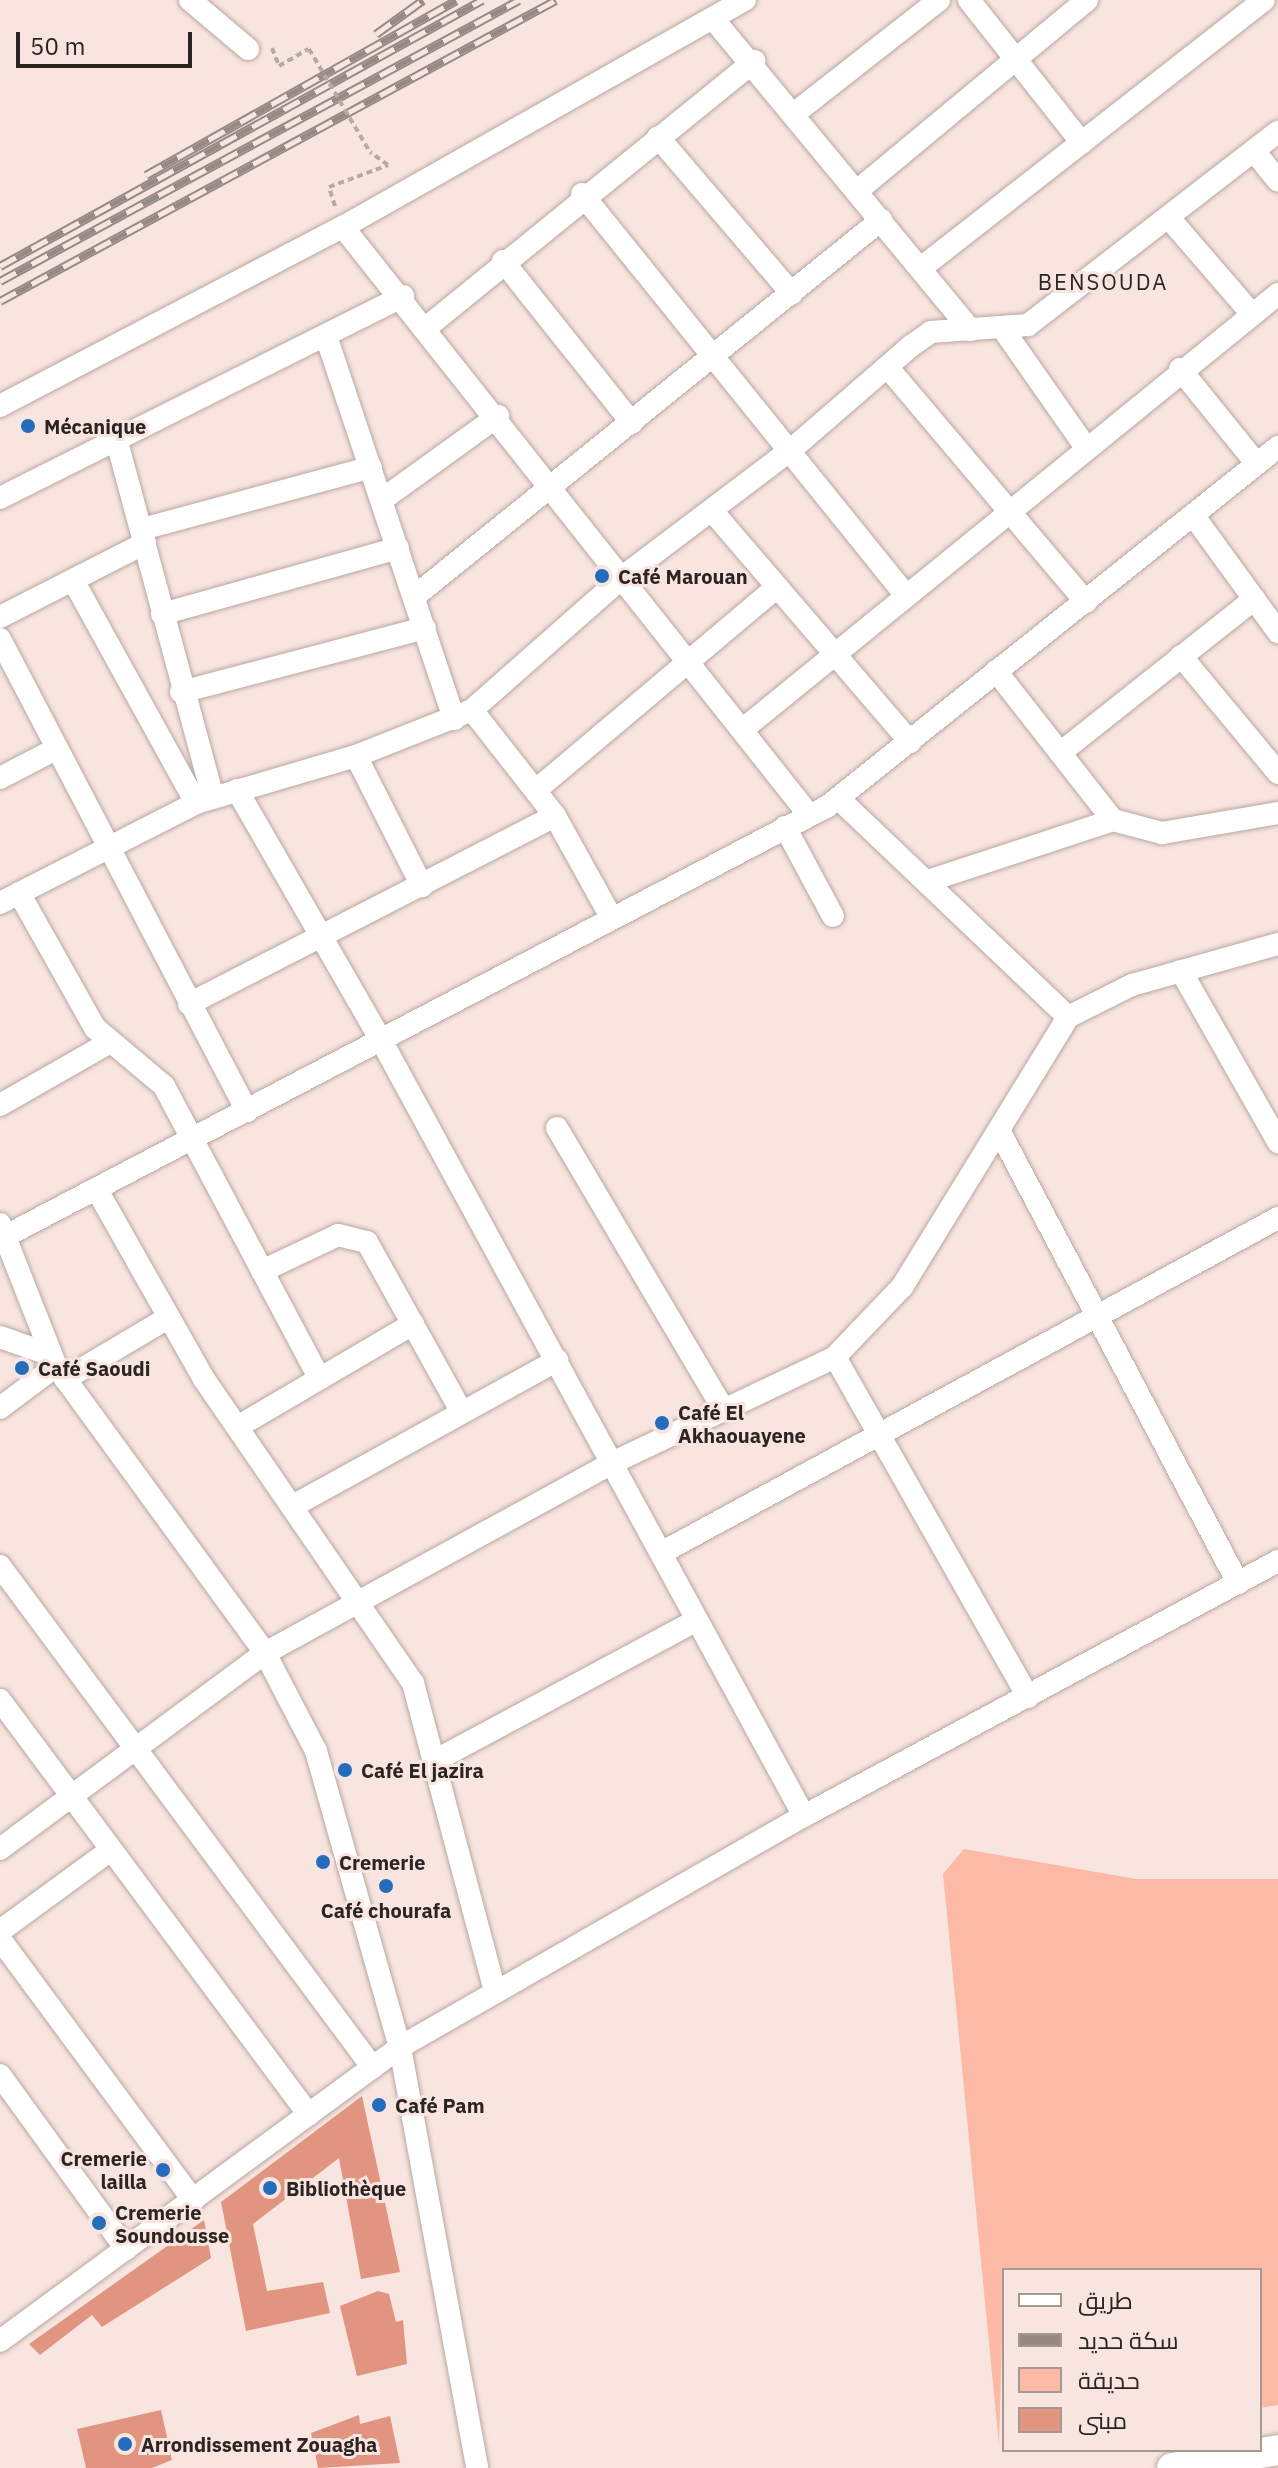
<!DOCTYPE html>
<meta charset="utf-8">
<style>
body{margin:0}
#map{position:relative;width:1278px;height:2468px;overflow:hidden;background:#f8e5df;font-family:"IBM Plex Sans",Cairo,sans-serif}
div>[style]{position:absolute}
.green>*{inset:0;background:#fcb9a6}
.building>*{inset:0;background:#e19580}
.path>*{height:4px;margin-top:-2px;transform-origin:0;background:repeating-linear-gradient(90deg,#b8a9a4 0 6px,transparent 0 10px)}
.roads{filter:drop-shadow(0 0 2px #b9a7a1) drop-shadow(0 0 2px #b9a7a1)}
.minor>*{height:22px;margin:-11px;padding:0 11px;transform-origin:11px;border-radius:11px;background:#fff}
.secondary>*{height:30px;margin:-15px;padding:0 15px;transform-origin:15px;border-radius:15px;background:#fff}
.rail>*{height:9px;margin-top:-4.5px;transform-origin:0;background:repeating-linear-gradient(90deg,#f8e5df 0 18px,#978a86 0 36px);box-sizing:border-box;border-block:2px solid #978a86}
.path-bridge>*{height:4px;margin-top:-2px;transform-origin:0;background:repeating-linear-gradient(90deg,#b8a9a4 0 6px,transparent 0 10px)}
.dots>*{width:22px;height:22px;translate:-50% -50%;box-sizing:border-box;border:4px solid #f8e5df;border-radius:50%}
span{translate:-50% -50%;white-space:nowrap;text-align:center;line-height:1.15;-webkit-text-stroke:6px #f8e5df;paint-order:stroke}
.poi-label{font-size:20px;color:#2b2422;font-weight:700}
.left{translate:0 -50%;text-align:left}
.right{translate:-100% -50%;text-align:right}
.neighbourhood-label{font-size:22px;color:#2b2422;letter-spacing:2px}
.legend{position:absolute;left:1002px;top:2268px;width:260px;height:184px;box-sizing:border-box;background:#f8e5df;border:2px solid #a69893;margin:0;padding:10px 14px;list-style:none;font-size:24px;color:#2b2422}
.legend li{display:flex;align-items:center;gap:16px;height:40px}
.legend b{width:40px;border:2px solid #a69893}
.scale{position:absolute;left:16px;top:32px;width:176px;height:36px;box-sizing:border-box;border:4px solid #2b2422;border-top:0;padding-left:10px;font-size:24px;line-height:28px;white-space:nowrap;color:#2b2422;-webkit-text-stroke:6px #f8e5df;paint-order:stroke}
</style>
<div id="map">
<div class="green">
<i style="clip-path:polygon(964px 1849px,1136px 1879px,1278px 1879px,1278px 2405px,1260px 2408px,1260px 2270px,1004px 2270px,999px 2445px,943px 1874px)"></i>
</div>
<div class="building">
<i style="clip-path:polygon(362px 2096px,400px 2272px,361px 2279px,339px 2158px,253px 2224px,267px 2291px,323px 2282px,330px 2313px,246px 2331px,221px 2202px)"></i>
<i style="clip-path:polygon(204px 2220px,211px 2258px,102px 2327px,92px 2315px,40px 2355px,29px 2344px)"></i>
<i style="clip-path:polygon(378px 2291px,389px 2294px,396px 2322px,403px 2320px,407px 2364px,357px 2376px,340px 2306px)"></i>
<i style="clip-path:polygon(161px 2410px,172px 2460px,152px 2468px,86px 2468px,77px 2429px)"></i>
<i style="clip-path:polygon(359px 2415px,360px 2424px,390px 2416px,400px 2463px,318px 2468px,311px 2433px)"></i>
</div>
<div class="path">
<i style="left:272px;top:48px;width:19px;rotate:69deg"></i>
<i style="left:279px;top:66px;width:34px;rotate:-30deg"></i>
<i style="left:335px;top:206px;width:20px;rotate:-108deg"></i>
<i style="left:329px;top:187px;width:63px;rotate:-20.4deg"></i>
<i style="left:388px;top:165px;width:22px;rotate:-144deg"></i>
</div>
<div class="roads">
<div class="minor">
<i style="left:190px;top:0;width:76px;rotate:40.2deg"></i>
<i style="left:969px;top:0;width:182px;rotate:51.7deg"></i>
<i style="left:715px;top:21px;width:401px;rotate:50.4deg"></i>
<i style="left:795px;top:113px;width:183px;rotate:-38.1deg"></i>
<i style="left:658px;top:137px;width:206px;rotate:49.5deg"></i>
<i style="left:1254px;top:151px;width:38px;rotate:51deg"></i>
<i style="left:857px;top:191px;width:299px;rotate:-39.7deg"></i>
<i style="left:582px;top:194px;width:513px;rotate:51.1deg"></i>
<i style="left:1169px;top:218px;width:125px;rotate:49.2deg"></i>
<i style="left:343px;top:227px;width:750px;rotate:51.6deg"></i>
<i style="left:503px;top:261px;width:207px;rotate:51.5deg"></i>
<i style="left:921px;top:268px;width:435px;rotate:-38deg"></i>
<i style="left:427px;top:327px;width:422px;rotate:-39.1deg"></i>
<i style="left:1005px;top:332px;width:138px;rotate:55deg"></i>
<i style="left:326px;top:336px;width:404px;rotate:71.5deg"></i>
<i style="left:889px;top:369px;width:305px;rotate:49.8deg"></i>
<i style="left:1180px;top:369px;width:122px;rotate:51deg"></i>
<i style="left:0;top:406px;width:387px;rotate:-27.6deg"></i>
<i style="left:343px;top:227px;width:462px;rotate:-29.5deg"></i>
<i style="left:116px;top:438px;width:372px;rotate:74.9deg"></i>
<i style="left:0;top:498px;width:451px;rotate:-26.6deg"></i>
<i style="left:383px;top:499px;width:142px;rotate:-35.8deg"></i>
<i style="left:713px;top:512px;width:303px;rotate:49.4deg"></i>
<i style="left:1193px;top:515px;width:145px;rotate:54deg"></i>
<i style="left:142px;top:529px;width:237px;rotate:-15.1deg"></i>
<i style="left:73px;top:580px;width:255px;rotate:61.1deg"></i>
<i style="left:415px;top:596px;width:599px;rotate:-38.9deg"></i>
<i style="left:162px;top:614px;width:245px;rotate:-15.6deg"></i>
<i style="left:0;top:617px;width:163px;rotate:-27deg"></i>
<i style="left:0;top:639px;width:533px;rotate:62.38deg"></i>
<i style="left:1181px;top:656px;width:152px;rotate:50.3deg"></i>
<i style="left:996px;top:671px;width:189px;rotate:51.9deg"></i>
<i style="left:1113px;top:820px;width:51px;rotate:14.9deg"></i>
<i style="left:1162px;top:833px;width:118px;rotate:-9.8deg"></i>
<i style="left:181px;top:692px;width:252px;rotate:-14.7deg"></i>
<i style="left:472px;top:710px;width:135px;rotate:51.9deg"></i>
<i style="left:555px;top:816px;width:115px;rotate:61deg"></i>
<i style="left:742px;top:730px;width:691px;rotate:-39.13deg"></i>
<i style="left:1060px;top:753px;width:248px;rotate:-38.4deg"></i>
<i style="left:356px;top:756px;width:146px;rotate:63.1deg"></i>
<i style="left:0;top:778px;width:63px;rotate:-27.4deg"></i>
<i style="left:237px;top:790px;width:289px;rotate:60.1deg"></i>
<i style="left:381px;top:1040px;width:884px;rotate:61.41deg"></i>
<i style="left:536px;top:790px;width:315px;rotate:-40.1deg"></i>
<i style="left:838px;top:798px;width:318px;rotate:43.6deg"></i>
<i style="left:785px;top:827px;width:101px;rotate:61.7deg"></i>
<i style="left:928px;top:881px;width:195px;rotate:-18.2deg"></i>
<i style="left:19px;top:893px;width:155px;rotate:60.6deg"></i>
<i style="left:95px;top:1028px;width:90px;rotate:40deg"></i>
<i style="left:164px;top:1086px;width:331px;rotate:62deg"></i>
<i style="left:0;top:903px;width:220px;rotate:-27deg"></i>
<i style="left:196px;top:803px;width:167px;rotate:-16.4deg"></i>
<i style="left:356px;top:756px;width:125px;rotate:-21.6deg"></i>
<i style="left:472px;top:710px;width:203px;rotate:-41.4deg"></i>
<i style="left:624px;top:576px;width:211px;rotate:-37.1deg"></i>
<i style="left:792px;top:449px;width:157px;rotate:-40.9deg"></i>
<i style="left:911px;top:346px;width:24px;rotate:-35deg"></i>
<i style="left:931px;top:332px;width:97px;rotate:-4.1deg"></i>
<i style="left:1028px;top:325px;width:316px;rotate:-37.7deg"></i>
<i style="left:1181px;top:971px;width:197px;rotate:60.4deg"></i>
<i style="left:189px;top:1004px;width:411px;rotate:-27.2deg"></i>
<i style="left:0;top:1105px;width:123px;rotate:-29.7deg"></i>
<i style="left:557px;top:1128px;width:324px;rotate:59.4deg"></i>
<i style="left:1001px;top:1134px;width:508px;rotate:62.17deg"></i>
<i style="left:97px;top:1190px;width:217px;rotate:60.5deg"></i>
<i style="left:204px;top:1379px;width:369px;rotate:55.5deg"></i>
<i style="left:413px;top:1683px;width:320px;rotate:75.1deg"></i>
<i style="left:0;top:1224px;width:153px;rotate:68.5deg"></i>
<i style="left:56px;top:1366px;width:355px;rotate:53.9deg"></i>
<i style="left:265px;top:1653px;width:110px;rotate:62.5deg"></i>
<i style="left:316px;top:1751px;width:308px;rotate:74.2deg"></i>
<i style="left:400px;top:2047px;width:428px;rotate:79.6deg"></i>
<i style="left:0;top:1239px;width:934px;rotate:-27.61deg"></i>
<i style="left:828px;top:806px;width:576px;rotate:-38.58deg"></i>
<i style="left:262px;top:1271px;width:84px;rotate:-25.3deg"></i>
<i style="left:338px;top:1235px;width:30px;rotate:14deg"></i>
<i style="left:367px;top:1242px;width:193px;rotate:60.9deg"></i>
<i style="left:0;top:1337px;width:54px;rotate:19.4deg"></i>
<i style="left:835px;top:1357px;width:391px;rotate:60.4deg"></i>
<i style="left:65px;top:1379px;width:117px;rotate:-30.7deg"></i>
<i style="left:0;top:1408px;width:70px;rotate:-36.9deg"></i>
<i style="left:239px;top:1426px;width:202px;rotate:-30.4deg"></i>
<i style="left:293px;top:1506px;width:302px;rotate:-28.9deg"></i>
<i style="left:661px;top:1553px;width:702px;rotate:-28.5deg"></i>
<i style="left:0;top:1566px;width:625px;rotate:53.39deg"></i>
<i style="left:0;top:1700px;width:517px;rotate:53.33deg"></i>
<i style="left:438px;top:1759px;width:292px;rotate:-28.2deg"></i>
<i style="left:0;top:1849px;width:330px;rotate:-36.5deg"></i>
<i style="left:265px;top:1653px;width:396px;rotate:-28.7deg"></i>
<i style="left:612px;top:1463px;width:247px;rotate:-25.4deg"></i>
<i style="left:835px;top:1357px;width:97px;rotate:-46.3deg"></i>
<i style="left:902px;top:1287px;width:317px;rotate:-58.4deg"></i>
<i style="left:1068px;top:1017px;width:72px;rotate:-26.6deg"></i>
<i style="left:1132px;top:985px;width:152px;rotate:-15.7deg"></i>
<i style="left:0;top:1931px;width:134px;rotate:-36.2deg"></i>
<i style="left:0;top:1939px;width:325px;rotate:53.5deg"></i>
<i style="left:0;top:2075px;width:215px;rotate:54.1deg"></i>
<i style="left:0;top:2341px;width:496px;rotate:-36.3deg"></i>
<i style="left:400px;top:2047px;width:465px;rotate:-29.8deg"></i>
<i style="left:804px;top:1816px;width:538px;rotate:-28.28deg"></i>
</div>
<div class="secondary">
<i style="left:1172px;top:2468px;width:108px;rotate:-9.6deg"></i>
</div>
</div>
<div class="rail">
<i style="left:376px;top:34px;width:58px;rotate:-35.9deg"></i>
<i style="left:146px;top:175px;width:356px;rotate:-29.4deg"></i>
<i style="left:0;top:266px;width:551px;rotate:-28.89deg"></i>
<i style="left:0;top:281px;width:590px;rotate:-28.43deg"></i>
<i style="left:0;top:301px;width:632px;rotate:-28.43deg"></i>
</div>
<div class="path-bridge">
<i style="left:309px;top:49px;width:120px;rotate:59.4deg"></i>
</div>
<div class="dots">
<i style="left:28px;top:426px;background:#256cbc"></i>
<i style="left:602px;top:576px;background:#256cbc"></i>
<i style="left:22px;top:1368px;background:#256cbc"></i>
<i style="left:662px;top:1423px;background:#256cbc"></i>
<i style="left:345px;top:1770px;background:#256cbc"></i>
<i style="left:323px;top:1862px;background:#256cbc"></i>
<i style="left:386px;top:1886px;background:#256cbc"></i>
<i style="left:379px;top:2105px;background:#256cbc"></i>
<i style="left:163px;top:2170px;background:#256cbc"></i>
<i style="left:270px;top:2188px;background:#256cbc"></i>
<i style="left:99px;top:2223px;background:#256cbc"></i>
<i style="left:125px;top:2444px;background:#256cbc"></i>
</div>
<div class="poi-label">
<span class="left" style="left:44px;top:426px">Mécanique</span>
<span class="left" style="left:618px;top:576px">Café Marouan</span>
<span class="left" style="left:38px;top:1368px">Café Saoudi</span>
<span class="left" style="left:678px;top:1424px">Café El<br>Akhaouayene</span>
<span class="left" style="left:361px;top:1770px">Café El jazira</span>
<span class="left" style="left:339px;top:1862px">Cremerie</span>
<span style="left:386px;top:1910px">Café chourafa</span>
<span class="left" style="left:395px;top:2105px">Café Pam</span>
<span class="right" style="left:147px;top:2170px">Cremerie<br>lailla</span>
<span class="left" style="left:286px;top:2188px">Bibliothèque</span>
<span class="left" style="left:115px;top:2224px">Cremerie<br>Soundousse</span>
<span class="left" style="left:141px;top:2444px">Arrondissement Zouagha</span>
</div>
<div class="neighbourhood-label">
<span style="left:1103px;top:282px">BENSOUDA</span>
</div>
<ul class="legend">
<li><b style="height:10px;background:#fff"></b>طريق</li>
<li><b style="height:10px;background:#978a86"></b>سكة حديد</li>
<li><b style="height:22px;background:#fcb9a6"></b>حديقة</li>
<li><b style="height:22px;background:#e19580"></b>مبنى</li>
</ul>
<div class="scale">50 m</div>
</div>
